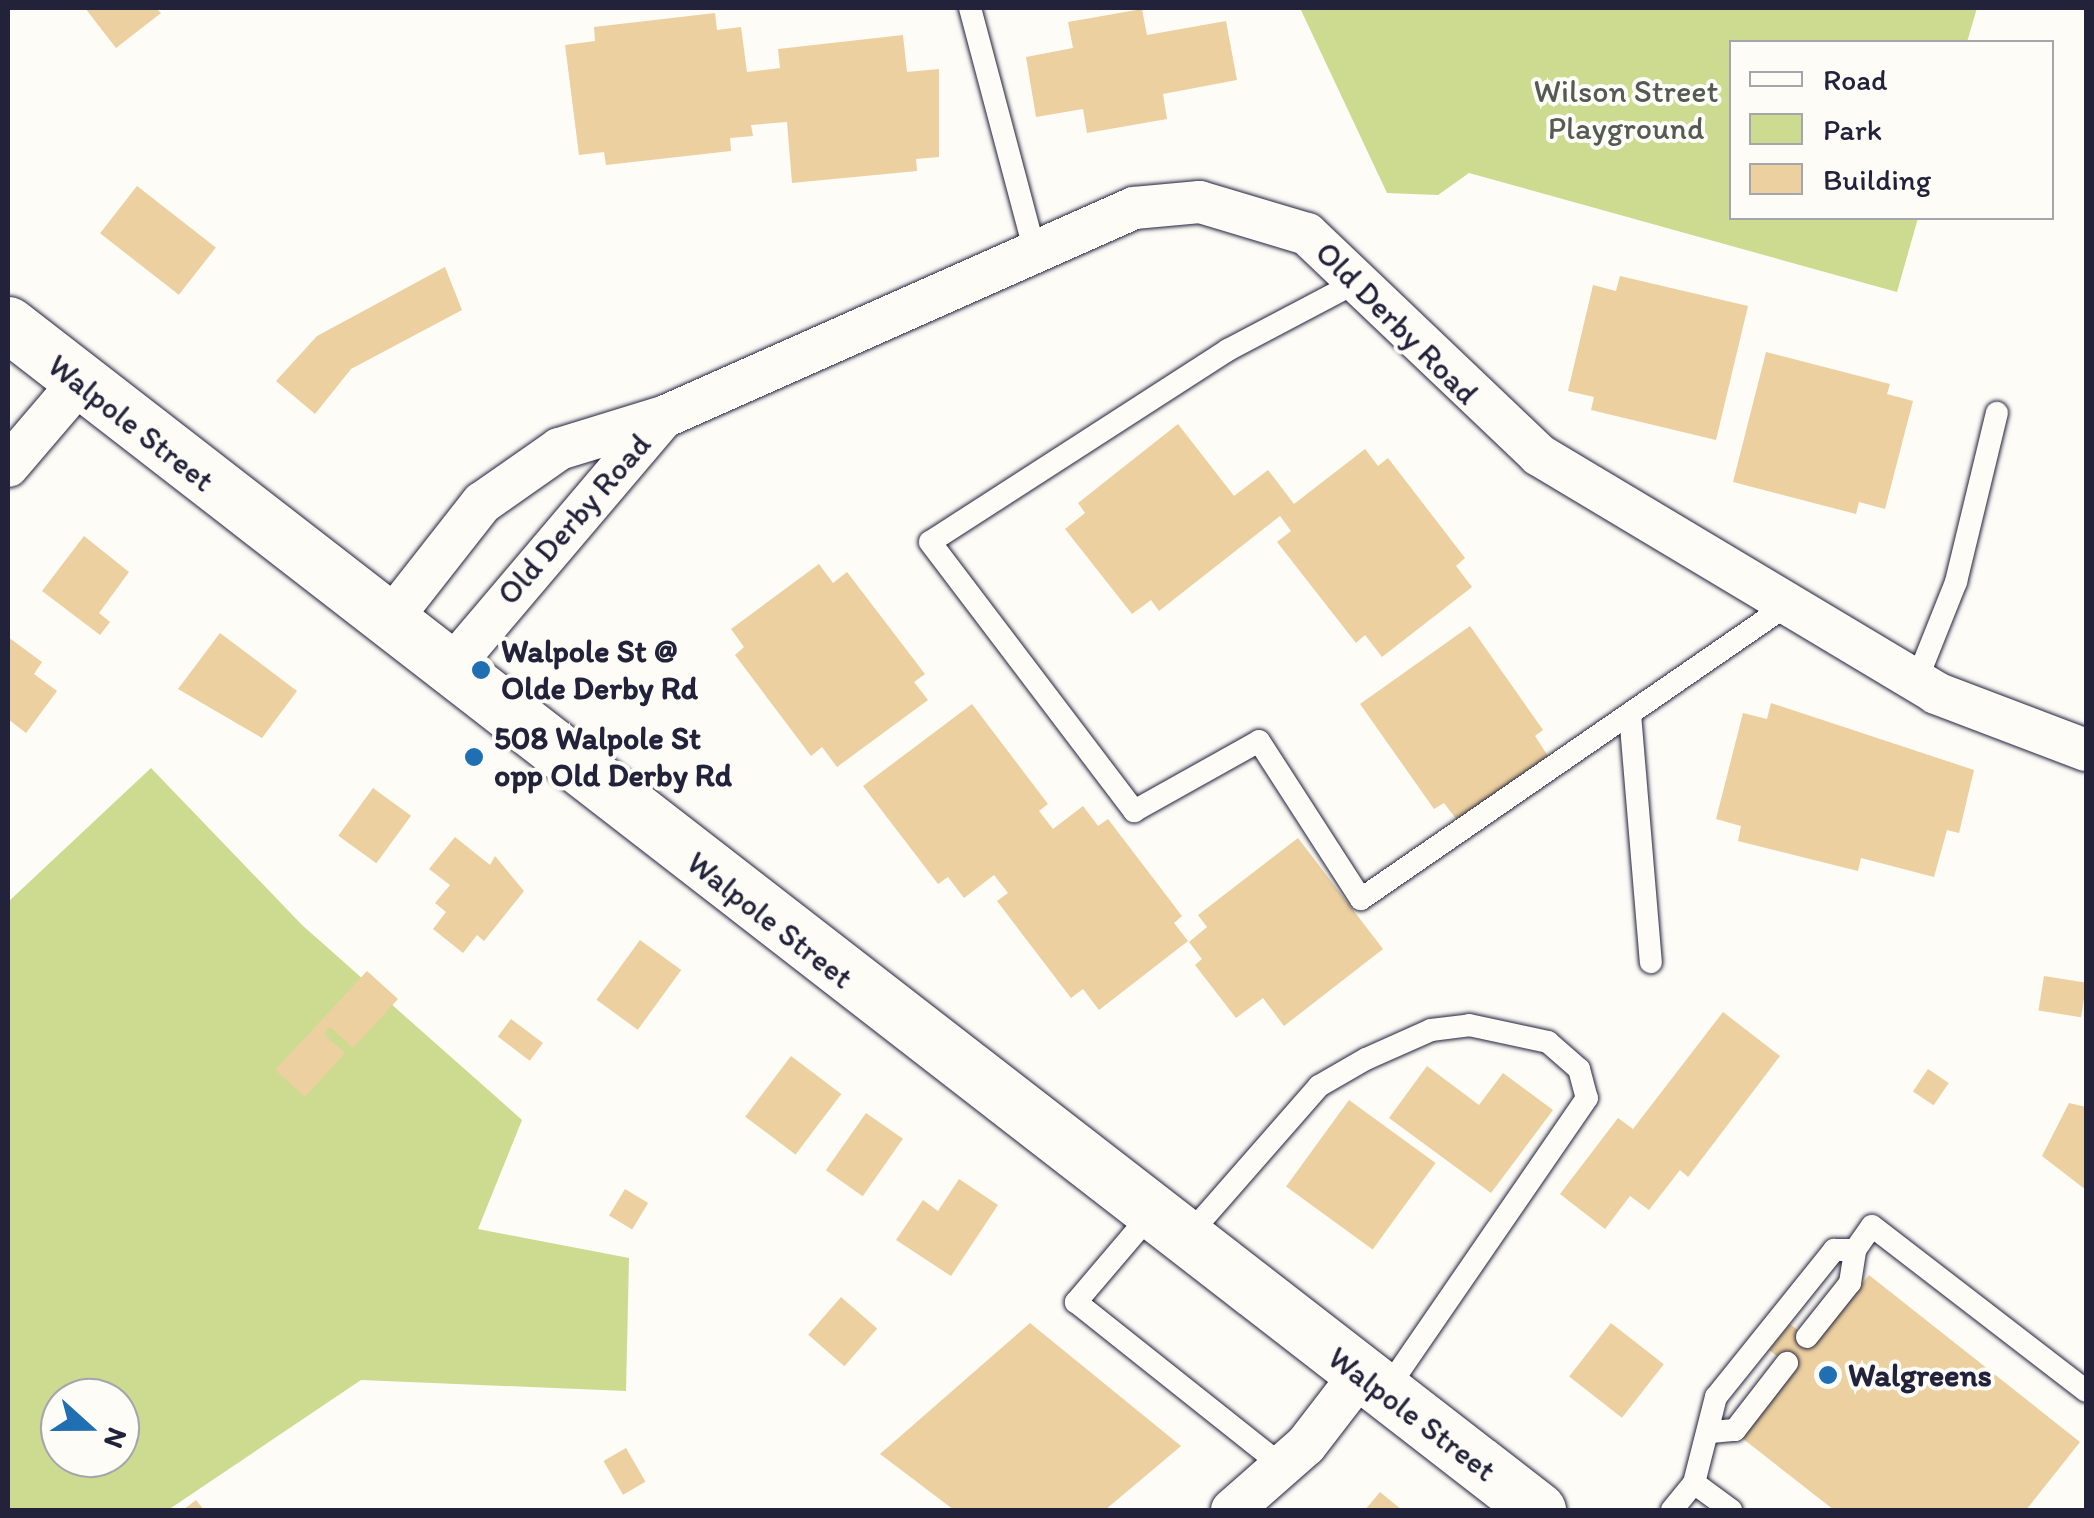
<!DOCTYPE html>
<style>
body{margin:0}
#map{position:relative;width:2094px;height:1518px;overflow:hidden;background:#fdfcf7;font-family:Itim,sans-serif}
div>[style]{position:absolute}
.green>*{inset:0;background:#ccdb8f}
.building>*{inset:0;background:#ecd0a0;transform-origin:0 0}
.roads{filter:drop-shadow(0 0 2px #22223b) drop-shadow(0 0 2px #22223b)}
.service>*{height:22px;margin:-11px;padding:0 11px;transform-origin:11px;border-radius:11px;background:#fdfcf7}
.minor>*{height:42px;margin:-21px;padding:0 21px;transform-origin:21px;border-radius:21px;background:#fdfcf7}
.secondary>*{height:55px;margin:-27.5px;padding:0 27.5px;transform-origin:27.5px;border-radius:27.5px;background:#fdfcf7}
.dots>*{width:28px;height:28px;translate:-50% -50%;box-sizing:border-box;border:5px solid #fdfcf7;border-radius:50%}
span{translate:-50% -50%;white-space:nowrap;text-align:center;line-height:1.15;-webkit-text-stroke:8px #fdfcf7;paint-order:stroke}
.park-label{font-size:32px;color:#555a54}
.street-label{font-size:32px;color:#22223b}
.poi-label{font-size:32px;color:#22223b;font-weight:700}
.left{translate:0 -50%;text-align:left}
.frame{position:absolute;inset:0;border:10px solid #22223b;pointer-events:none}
.legend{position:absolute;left:1729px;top:40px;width:325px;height:180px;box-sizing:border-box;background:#fdfcf7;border:2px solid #a5a5ac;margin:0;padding:12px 18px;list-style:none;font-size:30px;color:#22223b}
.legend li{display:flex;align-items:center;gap:20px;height:50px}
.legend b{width:50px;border:2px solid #a5a5ac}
.north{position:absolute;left:40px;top:1378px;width:100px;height:100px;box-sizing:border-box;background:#fdfcf7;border:2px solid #a5a5ac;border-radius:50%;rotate:111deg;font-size:28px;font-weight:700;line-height:40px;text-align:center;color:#22223b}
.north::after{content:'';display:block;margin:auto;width:35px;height:45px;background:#1f6fb2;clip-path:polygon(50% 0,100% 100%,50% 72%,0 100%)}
</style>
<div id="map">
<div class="green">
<i style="clip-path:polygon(1300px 8px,1977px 8px,1967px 42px,1732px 42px,1732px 218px,1918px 218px,1897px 292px,1469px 173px,1438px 195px,1387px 193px)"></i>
<i style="clip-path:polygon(evenodd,151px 768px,302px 925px,522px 1120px,478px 1229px,629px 1258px,626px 1391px,361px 1380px,168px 1510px,8px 1510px,8px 902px,151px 768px,60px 1398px,120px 1398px,120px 1458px,60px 1458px,60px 1398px)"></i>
</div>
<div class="building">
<i style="clip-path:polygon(85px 8px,156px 8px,161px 13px,116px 48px)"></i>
<i style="clip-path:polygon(1142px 9px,1147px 35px,1226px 21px,1237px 80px,1163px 94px,1167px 119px,1087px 133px,1083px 109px,1036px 117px,1026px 57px,1073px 48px,1068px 22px)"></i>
<i style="clip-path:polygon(715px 13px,717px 30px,741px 27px,747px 72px,780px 68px,778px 49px,903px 35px,907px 72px,939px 69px,939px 157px,916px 159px,917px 171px,792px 183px,787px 122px,751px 125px,753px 136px,730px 138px,731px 151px,606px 165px,604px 152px,579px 155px,565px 45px,595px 41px,594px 27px)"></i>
<i style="left:137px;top:186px;width:100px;height:60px;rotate:38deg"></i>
<i style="clip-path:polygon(445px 267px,462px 310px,351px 369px,315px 414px,276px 381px,317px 336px)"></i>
<i style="clip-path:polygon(1620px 276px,1748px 306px,1716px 440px,1591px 410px,1594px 397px,1568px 391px,1593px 285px,1616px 291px)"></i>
<i style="clip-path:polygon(1766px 352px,1890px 384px,1887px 394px,1913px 401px,1885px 509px,1859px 502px,1856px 514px,1733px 482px)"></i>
<i style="clip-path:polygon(1178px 424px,1234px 496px,1268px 470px,1294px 504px,1365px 449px,1378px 466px,1388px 458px,1465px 558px,1456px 566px,1472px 587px,1382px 657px,1365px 635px,1356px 643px,1277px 542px,1291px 531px,1280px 516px,1159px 611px,1151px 600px,1132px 614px,1065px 529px,1085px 513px,1078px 503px)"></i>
<i style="clip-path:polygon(84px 536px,129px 572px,99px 613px,110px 622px,100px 635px,42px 591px)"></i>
<i style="clip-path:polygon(819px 564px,833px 583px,847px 572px,925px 674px,914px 682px,928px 700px,837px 767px,822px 747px,811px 756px,735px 655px,744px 647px,731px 629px)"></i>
<i style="clip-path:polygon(1470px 626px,1543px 730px,1535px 736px,1548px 756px,1457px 820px,1444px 803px,1434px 809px,1360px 704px)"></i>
<i style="clip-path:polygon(220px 633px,297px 691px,262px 738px,178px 689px)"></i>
<i style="clip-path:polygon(8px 637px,42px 662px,34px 674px,57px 691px,26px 733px,8px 719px)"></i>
<i style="clip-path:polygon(1771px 703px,1974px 770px,1959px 833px,1947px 830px,1934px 877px,1861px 858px,1858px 871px,1738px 841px,1741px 826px,1716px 819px,1743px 713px,1767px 719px)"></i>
<i style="clip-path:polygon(972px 704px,1048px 804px,1039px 811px,1053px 829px,1083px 806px,1098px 826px,1108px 819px,1182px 916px,1174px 923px,1188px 941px,1099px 1010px,1083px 989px,1071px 998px,997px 901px,1008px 893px,994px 875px,964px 898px,948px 877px,938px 884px,863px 786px)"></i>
<i style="left:373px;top:788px;width:47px;height:59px;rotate:36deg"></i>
<i style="clip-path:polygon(455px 837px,490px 865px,495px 856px,524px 891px,484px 941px,477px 935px,463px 953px,433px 929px,446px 912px,435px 903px,450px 885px,429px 869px)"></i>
<i style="clip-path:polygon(1298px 838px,1383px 949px,1284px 1026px,1263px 998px,1236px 1018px,1195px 965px,1202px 959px,1189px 942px,1207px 927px,1198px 915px)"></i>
<i style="left:640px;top:940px;width:51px;height:74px;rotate:36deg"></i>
<i style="clip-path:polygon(367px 971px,398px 999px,353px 1048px,330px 1027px,324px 1034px,345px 1053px,305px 1097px,275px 1070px)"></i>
<i style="left:2044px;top:976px;width:43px;height:35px;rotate:9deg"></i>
<i style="clip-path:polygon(1723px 1012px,1780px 1056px,1688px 1177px,1680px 1170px,1649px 1210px,1630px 1196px,1605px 1229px,1560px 1194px,1618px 1118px,1633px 1129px)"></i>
<i style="left:511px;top:1019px;width:40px;height:22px;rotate:37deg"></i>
<i style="left:791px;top:1056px;width:63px;height:76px;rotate:37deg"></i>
<i style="clip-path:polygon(1427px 1066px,1479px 1105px,1503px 1073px,1553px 1110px,1491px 1193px,1389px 1118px)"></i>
<i style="left:1928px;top:1069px;width:25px;height:27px;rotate:34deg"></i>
<i style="left:1349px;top:1100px;width:107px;height:107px;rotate:36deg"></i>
<i style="clip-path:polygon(2069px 1103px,2086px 1107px,2086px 1190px,2042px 1156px)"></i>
<i style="left:866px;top:1113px;width:45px;height:70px;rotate:35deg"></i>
<i style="clip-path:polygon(959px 1179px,998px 1205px,951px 1276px,896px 1240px,923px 1200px,938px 1211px)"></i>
<i style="left:625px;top:1189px;width:27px;height:31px;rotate:31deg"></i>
<i style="clip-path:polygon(1869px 1275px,2080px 1442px,2026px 1510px,1834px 1510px,1742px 1438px,1796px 1370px,1769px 1350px,1790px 1324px,1815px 1344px)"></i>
<i style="left:841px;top:1297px;width:48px;height:50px;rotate:41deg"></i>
<i style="clip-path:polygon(1030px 1323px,1181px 1446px,1105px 1510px,954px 1510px,880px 1454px)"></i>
<i style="left:1611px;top:1323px;width:67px;height:68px;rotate:38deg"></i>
<i style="left:626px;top:1448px;width:39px;height:26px;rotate:60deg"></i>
<i style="clip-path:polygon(1380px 1492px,1402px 1510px,1365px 1510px)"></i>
<i style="clip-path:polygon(196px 1500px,204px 1510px,183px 1510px)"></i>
</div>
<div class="roads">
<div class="service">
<i style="left:970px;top:8px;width:249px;rotate:75.1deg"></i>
<i style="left:1355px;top:283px;width:144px;rotate:152.2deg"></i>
<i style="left:1228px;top:350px;width:354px;rotate:147.2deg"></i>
<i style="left:930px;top:542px;width:338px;rotate:52.8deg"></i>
<i style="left:1134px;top:811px;width:143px;rotate:-29.2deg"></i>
<i style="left:1259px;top:741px;width:188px;rotate:57.2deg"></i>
<i style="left:1361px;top:899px;width:521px;rotate:-34.6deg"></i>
<i style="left:1916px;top:682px;width:108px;rotate:-68.2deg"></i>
<i style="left:1956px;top:582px;width:174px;rotate:-76.4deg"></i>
<i style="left:1630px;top:714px;width:249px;rotate:85.2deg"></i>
<i style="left:1151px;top:1214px;width:116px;rotate:130.4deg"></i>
<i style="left:1076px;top:1302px;width:263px;rotate:38.5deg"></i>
<i style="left:1186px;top:1238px;width:202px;rotate:-48.8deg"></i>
<i style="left:1319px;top:1086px;width:54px;rotate:-29.9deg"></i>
<i style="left:1366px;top:1059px;width:71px;rotate:-24deg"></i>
<i style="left:1431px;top:1030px;width:38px;rotate:-7deg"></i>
<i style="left:1469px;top:1025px;width:81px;rotate:12.1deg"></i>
<i style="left:1548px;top:1042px;width:41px;rotate:41.1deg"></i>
<i style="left:1579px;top:1069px;width:30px;rotate:75deg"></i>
<i style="left:1587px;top:1098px;width:358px;rotate:124.5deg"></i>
<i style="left:1807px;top:1337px;width:69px;rotate:-51.5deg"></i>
<i style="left:1850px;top:1283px;width:33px;rotate:-81deg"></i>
<i style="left:1711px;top:1432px;width:24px;rotate:-5deg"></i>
<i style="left:1735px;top:1430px;width:85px;rotate:-52.2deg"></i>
<i style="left:1694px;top:1483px;width:89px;rotate:-75.7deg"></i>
<i style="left:1716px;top:1397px;width:189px;rotate:-51.2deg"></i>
<i style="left:1834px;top:1250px;width:21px"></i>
<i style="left:1855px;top:1250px;width:29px;rotate:-55deg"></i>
<i style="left:1872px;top:1226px;width:270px;rotate:37.6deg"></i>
<i style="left:1672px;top:1510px;width:35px;rotate:-51deg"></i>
<i style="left:1694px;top:1483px;width:46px;rotate:36.1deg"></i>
</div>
<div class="minor">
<i style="left:8px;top:466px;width:108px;rotate:-49.5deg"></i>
<i style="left:387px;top:624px;width:154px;rotate:-51.9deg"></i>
<i style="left:482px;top:503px;width:94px;rotate:-35deg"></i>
<i style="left:559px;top:449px;width:112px;rotate:-17.1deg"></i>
<i style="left:666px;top:416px;width:512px;rotate:-23.96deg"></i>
<i style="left:1134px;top:208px;width:66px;rotate:-5.2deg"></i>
<i style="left:1200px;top:202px;width:112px;rotate:16.7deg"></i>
<i style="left:1307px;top:234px;width:320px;rotate:43.6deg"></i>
<i style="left:1539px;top:455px;width:463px;rotate:30.9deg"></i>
<i style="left:1936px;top:693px;width:160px;rotate:20.8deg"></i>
<i style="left:447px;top:672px;width:329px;rotate:-49.7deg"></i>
<i style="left:1232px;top:1510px;width:98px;rotate:-41.3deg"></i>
<i style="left:1306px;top:1445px;width:88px;rotate:-52.4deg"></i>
</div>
<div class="secondary">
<i style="left:8px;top:324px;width:1936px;rotate:37.78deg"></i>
</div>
</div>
<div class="dots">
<i style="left:481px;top:670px;background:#1f6fb2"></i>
<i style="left:474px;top:757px;background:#1f6fb2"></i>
<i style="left:1828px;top:1375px;background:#1f6fb2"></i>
</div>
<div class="park-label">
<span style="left:1626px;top:110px">Wilson Street<br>Playground</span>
</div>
<div class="street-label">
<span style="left:1397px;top:323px;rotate:45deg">Old Derby Road</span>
<span style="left:131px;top:423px;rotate:38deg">Walpole Street</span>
<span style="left:574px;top:519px;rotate:-49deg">Old Derby Road</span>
<span style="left:770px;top:920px;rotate:38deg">Walpole Street</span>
<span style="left:1412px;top:1414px;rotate:37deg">Walpole Street</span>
</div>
<div class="poi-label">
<span class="left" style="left:501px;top:670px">Walpole St @<br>Olde Derby Rd</span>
<span class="left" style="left:494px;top:757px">508 Walpole St<br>opp Old Derby Rd</span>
<span class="left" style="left:1848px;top:1375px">Walgreens</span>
</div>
<div class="frame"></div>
<ul class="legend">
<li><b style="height:12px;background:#fdfcf7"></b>Road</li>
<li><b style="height:28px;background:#ccdb8f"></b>Park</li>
<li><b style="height:28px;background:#ecd0a0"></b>Building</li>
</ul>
<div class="north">N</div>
</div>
